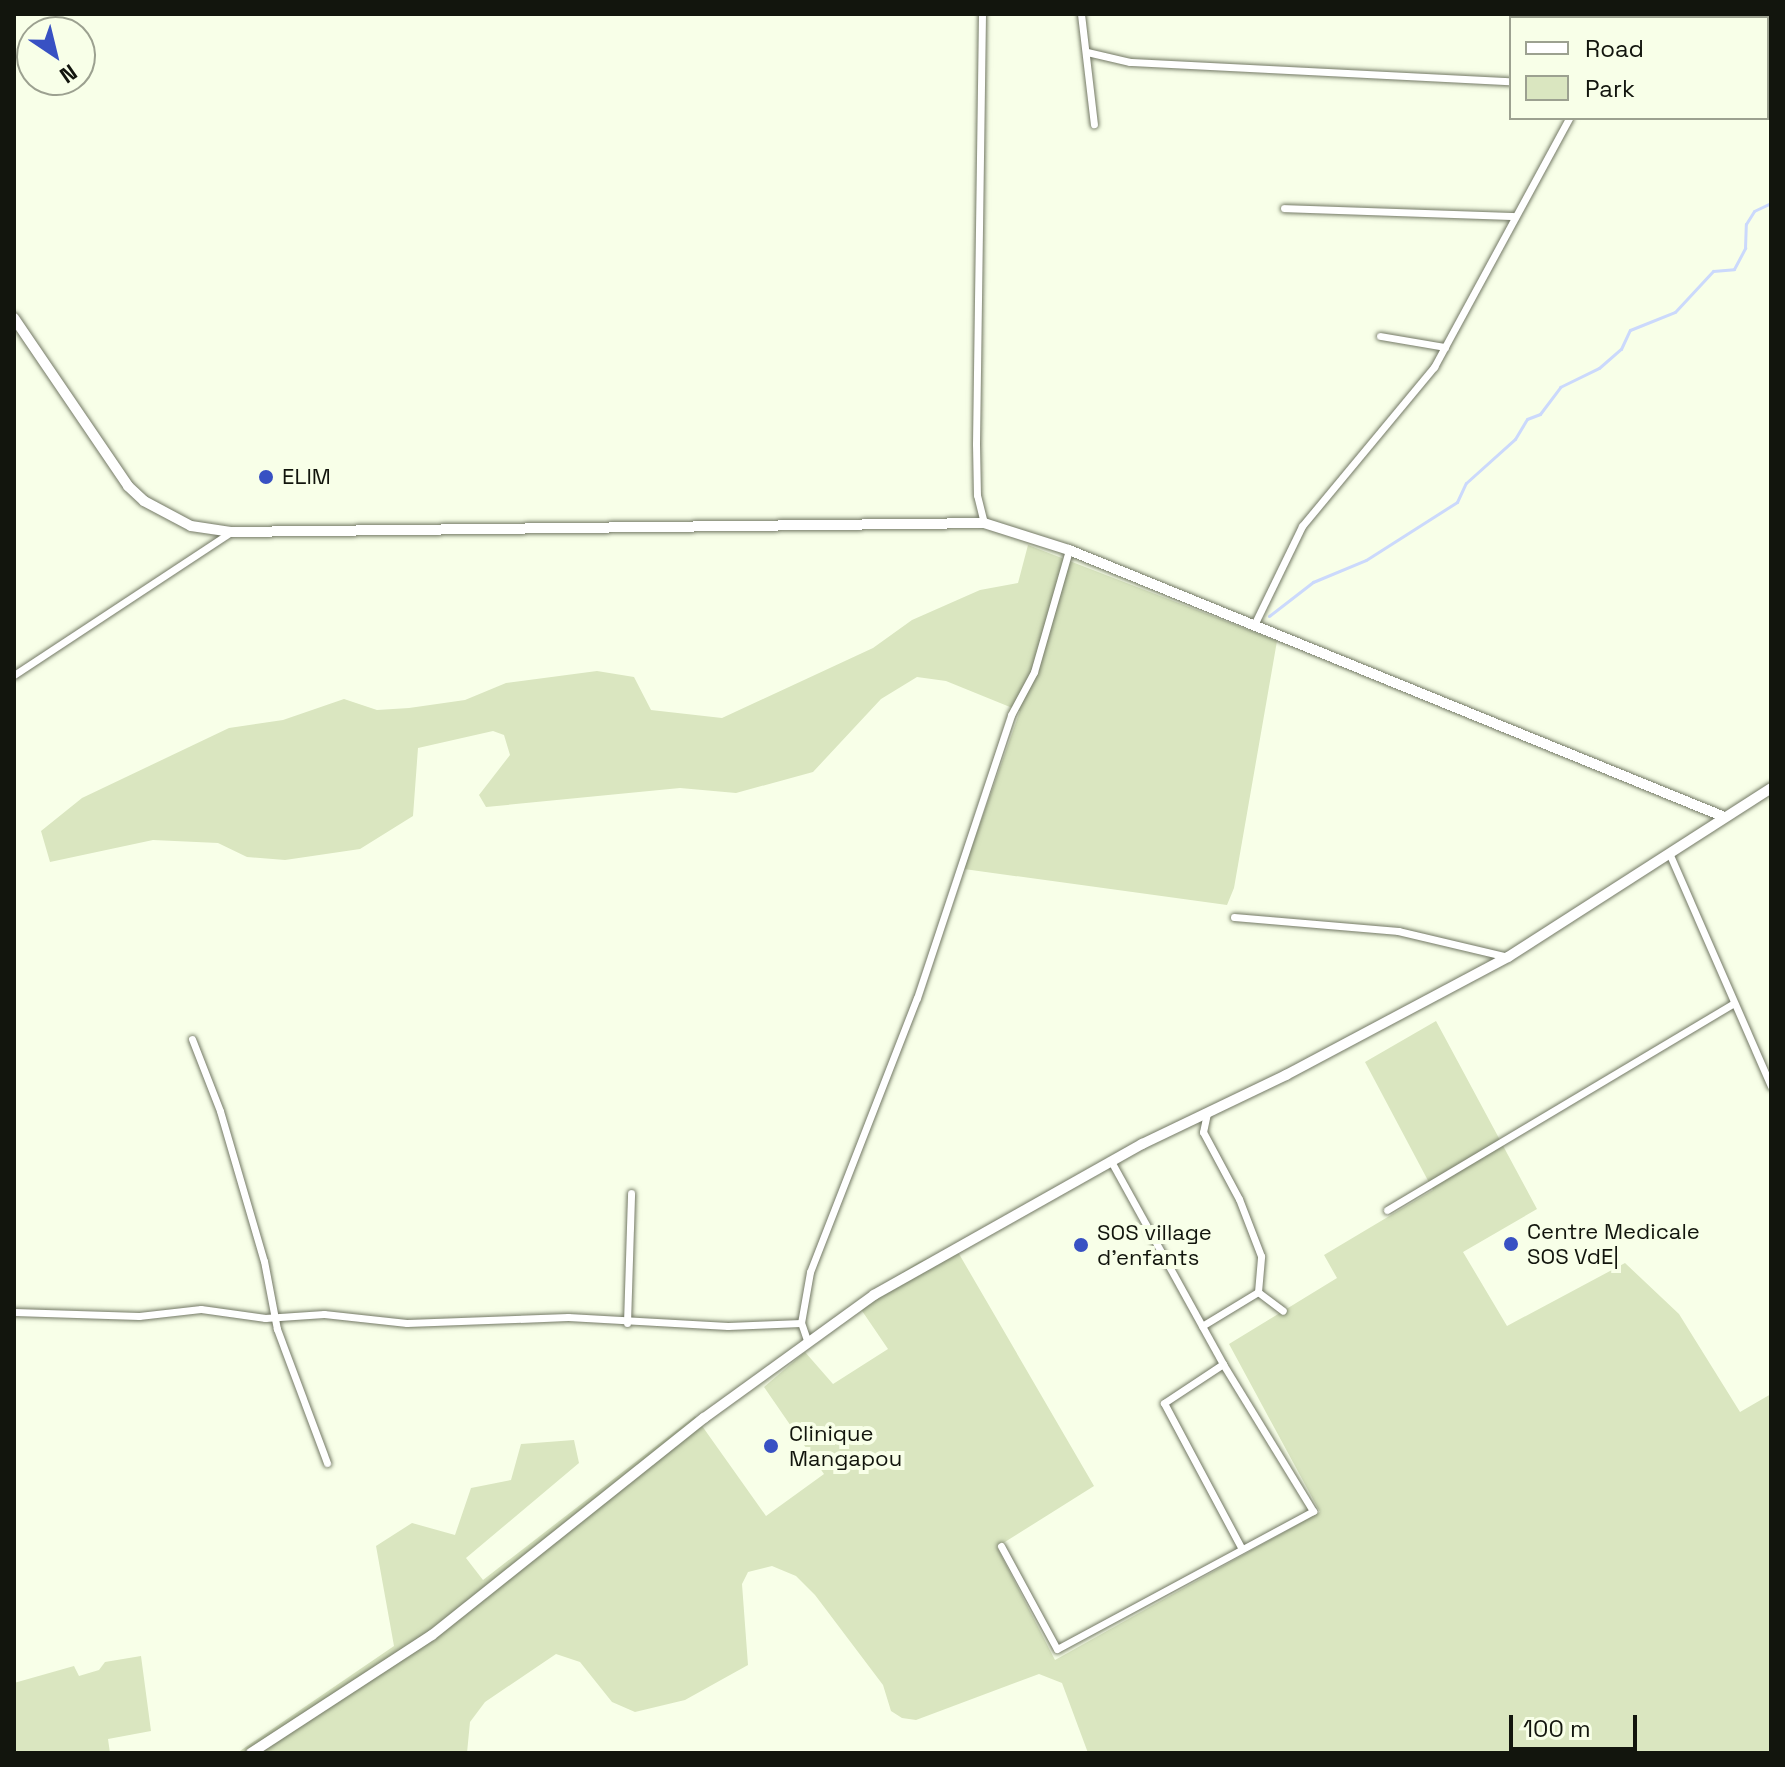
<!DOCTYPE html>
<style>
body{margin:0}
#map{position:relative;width:1785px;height:1767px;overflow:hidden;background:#f8ffe8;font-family:"Space Grotesk",sans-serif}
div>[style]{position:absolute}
.green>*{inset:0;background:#dae6c0}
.stream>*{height:3px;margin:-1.5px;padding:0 1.5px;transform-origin:1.5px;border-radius:1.5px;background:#cbd9fc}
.roads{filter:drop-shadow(0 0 2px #737965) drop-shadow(0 0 2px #737965)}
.street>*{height:7px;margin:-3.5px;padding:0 3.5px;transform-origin:3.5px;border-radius:3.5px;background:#fff}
.secondary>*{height:10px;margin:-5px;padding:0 5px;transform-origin:5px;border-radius:5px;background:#fff}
.dots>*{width:22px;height:22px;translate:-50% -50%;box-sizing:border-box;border:4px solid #f8ffe8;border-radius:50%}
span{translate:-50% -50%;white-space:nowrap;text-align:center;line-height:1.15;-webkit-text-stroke:8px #f8ffe8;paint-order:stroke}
.poi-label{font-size:22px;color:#12150d}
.left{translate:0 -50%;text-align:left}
.frame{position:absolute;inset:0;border:16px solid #12150d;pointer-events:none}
.legend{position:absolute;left:1509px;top:16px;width:260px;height:104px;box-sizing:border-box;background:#f8ffe8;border:2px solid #9ca190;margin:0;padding:10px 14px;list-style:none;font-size:24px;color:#12150d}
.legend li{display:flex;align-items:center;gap:16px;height:40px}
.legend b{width:40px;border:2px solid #9ca190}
.north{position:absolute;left:16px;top:16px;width:80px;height:80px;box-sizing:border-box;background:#f8ffe8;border:2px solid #9ca190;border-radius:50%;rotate:145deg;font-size:22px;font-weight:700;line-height:32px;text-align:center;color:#12150d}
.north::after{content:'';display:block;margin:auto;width:28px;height:36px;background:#3851c3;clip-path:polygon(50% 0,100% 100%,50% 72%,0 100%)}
.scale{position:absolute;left:1509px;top:1715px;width:128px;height:36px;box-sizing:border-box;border:4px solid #12150d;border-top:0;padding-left:10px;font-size:24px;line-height:28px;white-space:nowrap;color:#12150d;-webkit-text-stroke:6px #f8ffe8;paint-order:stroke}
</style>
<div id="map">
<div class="green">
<i style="clip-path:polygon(1028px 545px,1277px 641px,1234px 888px,1227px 905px,964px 869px,1020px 711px,946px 681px,917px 677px,881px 699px,813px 772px,736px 793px,680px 788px,486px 807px,479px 795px,510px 755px,504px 735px,493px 731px,418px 748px,413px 816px,360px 849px,285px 860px,247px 857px,218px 843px,153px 840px,50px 862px,41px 831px,82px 798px,229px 728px,283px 720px,344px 699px,377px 710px,409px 708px,465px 700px,506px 683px,597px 671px,634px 677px,651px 710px,722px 718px,873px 648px,912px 620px,980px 590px,1018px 583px)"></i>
<i style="clip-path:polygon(1436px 1021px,1537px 1209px,1463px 1252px,1507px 1326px,1625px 1263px,1679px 1314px,1740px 1412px,1771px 1394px,1771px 1753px,1088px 1753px,1062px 1683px,1039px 1674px,916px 1720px,902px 1718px,891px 1711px,883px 1685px,815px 1595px,796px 1576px,772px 1566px,748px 1572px,742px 1584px,748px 1665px,685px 1700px,635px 1712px,612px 1702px,580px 1662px,556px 1654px,485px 1702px,470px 1722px,467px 1753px,237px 1753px,394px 1646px,376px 1546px,412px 1523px,455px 1535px,471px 1488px,511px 1480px,521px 1444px,574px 1440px,579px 1463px,466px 1558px,483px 1580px,695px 1416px,766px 1516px,824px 1474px,764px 1387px,805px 1352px,833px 1384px,888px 1349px,856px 1302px,919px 1262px,955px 1247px,1094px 1486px,997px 1547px,1055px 1660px,1320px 1512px,1229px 1344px,1337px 1278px,1324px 1255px,1433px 1190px,1365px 1062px)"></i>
<i style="clip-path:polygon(141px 1656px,151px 1731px,108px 1739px,110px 1753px,14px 1753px,14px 1683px,74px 1666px,79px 1676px,99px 1670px,105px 1662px)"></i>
</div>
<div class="stream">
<i style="left:1269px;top:616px;width:56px;rotate:-37.7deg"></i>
<i style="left:1313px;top:582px;width:57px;rotate:-22.5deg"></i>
<i style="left:1366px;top:560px;width:108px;rotate:-32.5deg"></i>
<i style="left:1457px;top:502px;width:21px;rotate:-65deg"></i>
<i style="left:1466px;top:483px;width:66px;rotate:-41.9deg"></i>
<i style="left:1515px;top:439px;width:23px;rotate:-59deg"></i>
<i style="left:1527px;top:419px;width:14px;rotate:-21deg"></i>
<i style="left:1540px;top:414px;width:34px;rotate:-53deg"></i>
<i style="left:1560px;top:387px;width:43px;rotate:-26deg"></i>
<i style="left:1599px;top:368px;width:29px;rotate:-41deg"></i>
<i style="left:1621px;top:349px;width:21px;rotate:-65deg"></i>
<i style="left:1630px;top:330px;width:48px;rotate:-21.8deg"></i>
<i style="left:1675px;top:312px;width:56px;rotate:-47.2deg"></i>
<i style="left:1713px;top:271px;width:21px;rotate:-5deg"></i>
<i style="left:1734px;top:269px;width:24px;rotate:-62deg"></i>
<i style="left:1745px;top:248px;width:24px;rotate:-88deg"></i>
<i style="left:1746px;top:224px;width:15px;rotate:-58deg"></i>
<i style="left:1754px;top:211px;width:19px;rotate:-25deg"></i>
</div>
<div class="roads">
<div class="street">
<i style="left:982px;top:14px;width:430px;rotate:90.8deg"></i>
<i style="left:976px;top:444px;width:51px;rotate:88.9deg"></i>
<i style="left:977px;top:495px;width:29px;rotate:76deg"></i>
<i style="left:1081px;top:14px;width:111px;rotate:83.3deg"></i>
<i style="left:1624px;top:18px;width:4px;rotate:-63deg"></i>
<i style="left:1087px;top:52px;width:44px;rotate:13.1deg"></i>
<i style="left:1130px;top:62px;width:381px;rotate:2.9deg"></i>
<i style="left:1284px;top:208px;width:231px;rotate:2deg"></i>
<i style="left:1380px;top:336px;width:66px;rotate:9.6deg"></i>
<i style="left:1254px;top:625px;width:110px;rotate:-64.1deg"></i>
<i style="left:1302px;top:526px;width:207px;rotate:-50.3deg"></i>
<i style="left:1434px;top:367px;width:283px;rotate:-61.5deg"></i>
<i style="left:14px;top:675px;width:258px;rotate:-33.4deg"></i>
<i style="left:1670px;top:855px;width:252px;rotate:66.4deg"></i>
<i style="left:1234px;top:917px;width:165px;rotate:4.9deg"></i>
<i style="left:1398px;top:931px;width:113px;rotate:13.3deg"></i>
<i style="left:192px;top:1039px;width:77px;rotate:68.7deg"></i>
<i style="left:220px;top:1111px;width:156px;rotate:73.7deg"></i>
<i style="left:264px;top:1261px;width:69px;rotate:79.2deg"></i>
<i style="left:277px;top:1329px;width:143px;rotate:69.5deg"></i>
<i style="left:1387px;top:1210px;width:404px;rotate:-30.8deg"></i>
<i style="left:1258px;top:1292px;width:31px;rotate:37deg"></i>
<i style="left:14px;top:1312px;width:125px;rotate:1.8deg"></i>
<i style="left:139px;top:1316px;width:62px;rotate:-6.4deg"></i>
<i style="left:201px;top:1309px;width:65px;rotate:8deg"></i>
<i style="left:265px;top:1318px;width:59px;rotate:-3.9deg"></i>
<i style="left:324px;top:1314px;width:83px;rotate:6.2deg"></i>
<i style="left:407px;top:1323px;width:161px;rotate:-2.1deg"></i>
<i style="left:568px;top:1317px;width:160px;rotate:3.2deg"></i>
<i style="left:728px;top:1326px;width:73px;rotate:-2.4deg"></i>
<i style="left:627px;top:1323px;width:130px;rotate:-88.2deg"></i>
<i style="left:1202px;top:1326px;width:66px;rotate:-31.3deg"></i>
<i style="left:1258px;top:1292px;width:36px;rotate:-85deg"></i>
<i style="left:1261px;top:1256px;width:61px;rotate:-111.1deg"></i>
<i style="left:1239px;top:1199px;width:76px;rotate:-118.2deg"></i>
<i style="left:1203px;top:1132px;width:19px;rotate:-78deg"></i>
<i style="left:807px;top:1340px;width:18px;rotate:-109deg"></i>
<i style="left:801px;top:1323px;width:52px;rotate:-80deg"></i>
<i style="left:810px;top:1272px;width:294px;rotate:-68.7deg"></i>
<i style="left:917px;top:998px;width:298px;rotate:-71.6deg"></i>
<i style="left:1011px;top:715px;width:49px;rotate:-61.9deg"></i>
<i style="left:1034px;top:672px;width:127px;rotate:-74deg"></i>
<i style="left:1223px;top:1364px;width:71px;rotate:146.5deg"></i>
<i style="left:1164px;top:1403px;width:163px;rotate:61.9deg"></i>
<i style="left:1001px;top:1546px;width:117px;rotate:61.5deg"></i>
<i style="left:1057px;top:1649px;width:291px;rotate:-28.3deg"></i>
<i style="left:1313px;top:1511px;width:172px;rotate:-121.5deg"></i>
<i style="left:1223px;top:1364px;width:230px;rotate:-118.9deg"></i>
</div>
<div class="secondary">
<i style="left:14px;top:318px;width:203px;rotate:55.8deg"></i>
<i style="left:128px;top:486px;width:22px;rotate:43deg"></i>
<i style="left:144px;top:501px;width:53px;rotate:28deg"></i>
<i style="left:191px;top:526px;width:40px;rotate:8.5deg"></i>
<i style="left:231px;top:532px;width:753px;rotate:-0.68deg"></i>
<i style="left:984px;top:523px;width:89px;rotate:17.6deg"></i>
<i style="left:1069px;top:550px;width:705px;rotate:22.16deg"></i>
<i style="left:251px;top:1753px;width:216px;rotate:-33.1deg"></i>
<i style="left:432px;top:1635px;width:348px;rotate:-38.6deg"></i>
<i style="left:704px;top:1418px;width:210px;rotate:-35.9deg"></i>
<i style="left:874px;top:1295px;width:308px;rotate:-29.4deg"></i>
<i style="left:1142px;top:1144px;width:160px;rotate:-25.6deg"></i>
<i style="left:1286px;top:1075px;width:251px;rotate:-28deg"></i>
<i style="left:1508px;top:957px;width:313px;rotate:-32.7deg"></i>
</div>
</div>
<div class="dots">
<i style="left:266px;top:477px;background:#3851c3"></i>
<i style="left:1511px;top:1244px;background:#3851c3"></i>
<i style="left:1081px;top:1245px;background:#3851c3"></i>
<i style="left:771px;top:1446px;background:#3851c3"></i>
</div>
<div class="poi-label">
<span class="left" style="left:282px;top:477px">ELIM</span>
<span class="left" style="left:1527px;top:1244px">Centre Medicale<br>SOS VdE|</span>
<span class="left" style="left:1097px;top:1245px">SOS village<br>d'enfants</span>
<span class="left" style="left:789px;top:1446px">Clinique<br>Mangapou</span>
</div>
<div class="frame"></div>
<ul class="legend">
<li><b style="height:10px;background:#fff"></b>Road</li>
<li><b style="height:22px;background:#dae6c0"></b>Park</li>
</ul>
<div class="north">N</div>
<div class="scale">100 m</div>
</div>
